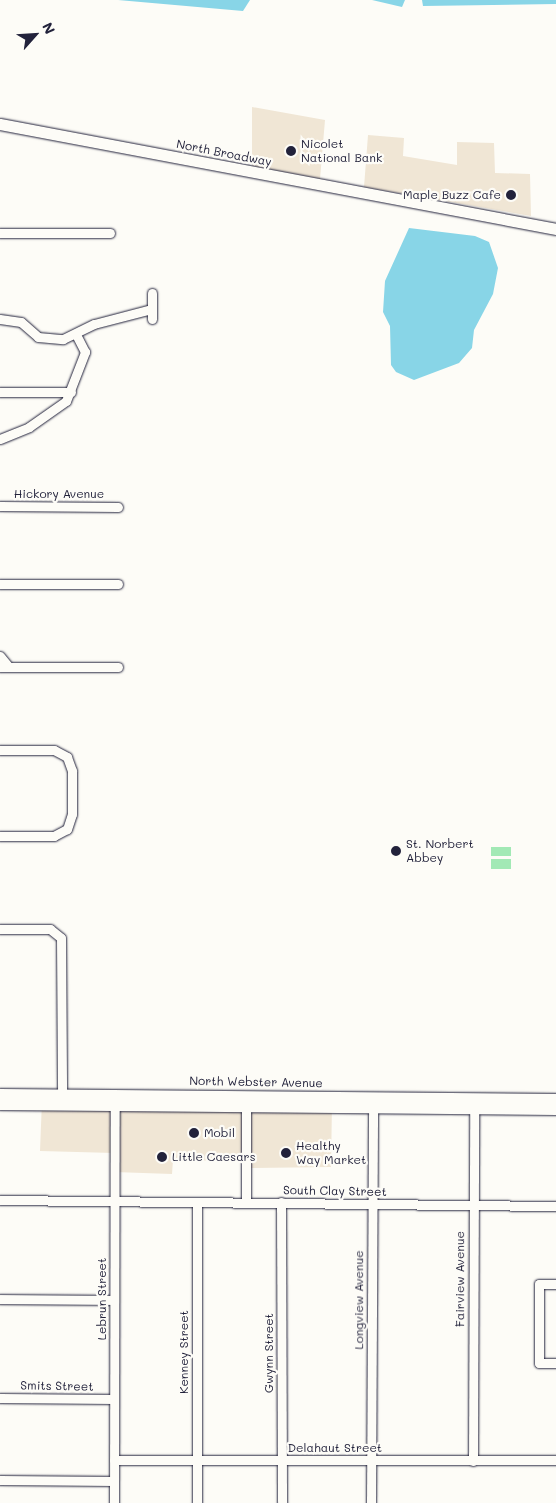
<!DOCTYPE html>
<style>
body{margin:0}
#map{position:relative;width:556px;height:1503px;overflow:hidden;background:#fdfcf7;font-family:Mali,sans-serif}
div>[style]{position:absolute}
.built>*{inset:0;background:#f0e6d5}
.green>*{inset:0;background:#a2e9b5;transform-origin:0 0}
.water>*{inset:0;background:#88d5e7}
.roads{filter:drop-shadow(0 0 1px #22223b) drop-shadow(0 0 1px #22223b)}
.minor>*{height:9px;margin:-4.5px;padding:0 4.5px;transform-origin:4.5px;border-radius:4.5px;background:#fdfcf7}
.major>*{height:11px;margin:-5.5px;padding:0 5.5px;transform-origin:5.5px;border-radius:5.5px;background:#fdfcf7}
.dots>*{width:14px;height:14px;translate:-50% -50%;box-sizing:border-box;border:2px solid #fdfcf7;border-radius:50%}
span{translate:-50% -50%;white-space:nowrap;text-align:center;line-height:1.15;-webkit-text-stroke:4.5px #fdfcf7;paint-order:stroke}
.poi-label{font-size:12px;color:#22223b}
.left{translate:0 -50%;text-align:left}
.right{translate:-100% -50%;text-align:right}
.street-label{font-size:12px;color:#22223b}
.north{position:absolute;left:10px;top:10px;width:50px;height:50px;-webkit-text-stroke:4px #fdfcf7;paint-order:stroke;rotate:64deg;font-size:14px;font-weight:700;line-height:20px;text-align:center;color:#22223b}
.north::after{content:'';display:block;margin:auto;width:18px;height:22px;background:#22223b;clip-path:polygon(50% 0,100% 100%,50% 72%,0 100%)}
</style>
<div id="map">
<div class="built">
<i style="clip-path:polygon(252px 107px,325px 120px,320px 179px,252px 166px)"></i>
<i style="clip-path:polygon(368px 135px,404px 138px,403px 156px,457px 165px,457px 142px,494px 143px,495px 173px,530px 174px,531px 216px,364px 187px)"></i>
<i style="clip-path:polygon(42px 1100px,332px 1103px,331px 1167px,246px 1168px,246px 1161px,173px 1160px,172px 1174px,114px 1172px,114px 1153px,40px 1151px)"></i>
</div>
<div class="green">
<i style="left:491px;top:847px;width:20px;height:9px"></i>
<i style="left:491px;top:859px;width:20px;height:10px"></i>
</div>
<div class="water">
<i style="clip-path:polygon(118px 0,250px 0,243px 11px)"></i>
<i style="clip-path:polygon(372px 0,405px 0,402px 7px)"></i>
<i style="clip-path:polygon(422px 0,556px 0,556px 4px,423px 6px)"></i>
<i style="clip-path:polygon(409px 228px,475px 236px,489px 242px,498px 268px,493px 294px,474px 330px,472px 348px,459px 363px,414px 380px,396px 372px,391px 365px,390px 326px,383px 312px,385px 281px)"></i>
</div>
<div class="roads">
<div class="minor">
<i style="left:0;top:233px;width:110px"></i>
<i style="left:152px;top:293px;width:26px;rotate:90deg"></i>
<i style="left:0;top:319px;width:21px;rotate:8deg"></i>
<i style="left:21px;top:322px;width:23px;rotate:41deg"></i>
<i style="left:38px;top:337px;width:25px;rotate:5deg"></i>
<i style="left:63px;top:339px;width:34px;rotate:-26deg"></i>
<i style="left:94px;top:324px;width:60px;rotate:-14.5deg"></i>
<i style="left:0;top:392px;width:71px"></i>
<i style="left:0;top:439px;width:31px;rotate:-22deg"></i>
<i style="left:29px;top:427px;width:45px;rotate:-35.1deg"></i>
<i style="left:66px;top:401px;width:53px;rotate:-68.8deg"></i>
<i style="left:85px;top:352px;width:20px;rotate:-117deg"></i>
<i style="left:0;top:506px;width:118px;rotate:0.5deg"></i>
<i style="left:0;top:584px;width:118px"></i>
<i style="left:0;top:656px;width:14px;rotate:51deg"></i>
<i style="left:0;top:667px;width:118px"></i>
<i style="left:0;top:750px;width:54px"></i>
<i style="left:54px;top:750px;width:15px;rotate:28deg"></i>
<i style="left:67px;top:757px;width:15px;rotate:70deg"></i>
<i style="left:72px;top:771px;width:43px;rotate:90deg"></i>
<i style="left:72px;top:814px;width:16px;rotate:108deg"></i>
<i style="left:67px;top:829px;width:15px;rotate:152deg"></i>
<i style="left:54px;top:836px;width:54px;rotate:180deg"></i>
<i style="left:0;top:929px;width:50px"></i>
<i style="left:50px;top:929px;width:14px;rotate:39deg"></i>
<i style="left:61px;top:938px;width:162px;rotate:89.6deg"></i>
<i style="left:246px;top:1101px;width:101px;rotate:90deg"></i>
<i style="left:0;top:1200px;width:556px;rotate:0.62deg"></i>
<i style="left:281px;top:1202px;width:301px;rotate:89.8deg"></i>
<i style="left:556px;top:1284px;width:17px;rotate:180deg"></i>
<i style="left:539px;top:1284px;width:79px;rotate:90deg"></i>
<i style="left:539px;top:1363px;width:17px"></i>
<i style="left:0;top:1299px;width:114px;rotate:0.5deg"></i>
<i style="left:0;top:1398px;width:114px;rotate:0.5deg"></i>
<i style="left:114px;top:1460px;width:442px"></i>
<i style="left:473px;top:1461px;width:358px;rotate:-89.8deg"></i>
<i style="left:0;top:1480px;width:114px;rotate:0.5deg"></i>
<i style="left:114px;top:1503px;width:403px;rotate:-89.9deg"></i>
<i style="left:197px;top:1503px;width:301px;rotate:-90deg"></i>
<i style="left:371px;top:1503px;width:401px;rotate:-89.7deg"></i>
</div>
<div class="major">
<i style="left:0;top:124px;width:566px;rotate:10.69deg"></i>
<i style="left:0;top:1094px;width:556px;rotate:0.52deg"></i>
<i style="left:0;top:1104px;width:556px;rotate:0.52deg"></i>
</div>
</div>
<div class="dots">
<i style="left:291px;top:151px;background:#22223b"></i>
<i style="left:511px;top:195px;background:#22223b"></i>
<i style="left:396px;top:851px;background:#22223b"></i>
<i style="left:194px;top:1133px;background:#22223b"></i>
<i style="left:286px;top:1153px;background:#22223b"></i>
<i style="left:162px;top:1157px;background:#22223b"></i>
</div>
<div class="poi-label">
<span class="left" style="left:301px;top:151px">Nicolet<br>National Bank</span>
<span class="right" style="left:501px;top:195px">Maple Buzz Cafe</span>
<span class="left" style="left:406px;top:851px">St. Norbert<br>Abbey</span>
<span class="left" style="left:204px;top:1133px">Mobil</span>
<span class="left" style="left:296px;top:1153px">Healthy<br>Way Market</span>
<span class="left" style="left:172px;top:1157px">Little Caesars</span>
</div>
<div class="street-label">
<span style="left:224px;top:153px;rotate:11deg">North Broadway</span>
<span style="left:59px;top:494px">Hickory Avenue</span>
<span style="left:256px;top:1082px;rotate:1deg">North Webster Avenue</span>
<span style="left:335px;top:1191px;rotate:1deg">South Clay Street</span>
<span style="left:460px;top:1279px;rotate:-90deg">Fairview Avenue</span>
<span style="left:102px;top:1299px;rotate:-90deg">Lebrun Street</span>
<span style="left:359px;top:1300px;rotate:-90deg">Longview Avenue</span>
<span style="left:184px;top:1352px;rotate:-90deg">Kenney Street</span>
<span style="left:269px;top:1353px;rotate:-90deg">Gwynn Street</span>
<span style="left:57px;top:1386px;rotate:1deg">Smits Street</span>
<span style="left:335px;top:1448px">Delahaut Street</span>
</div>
<div class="north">N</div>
</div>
